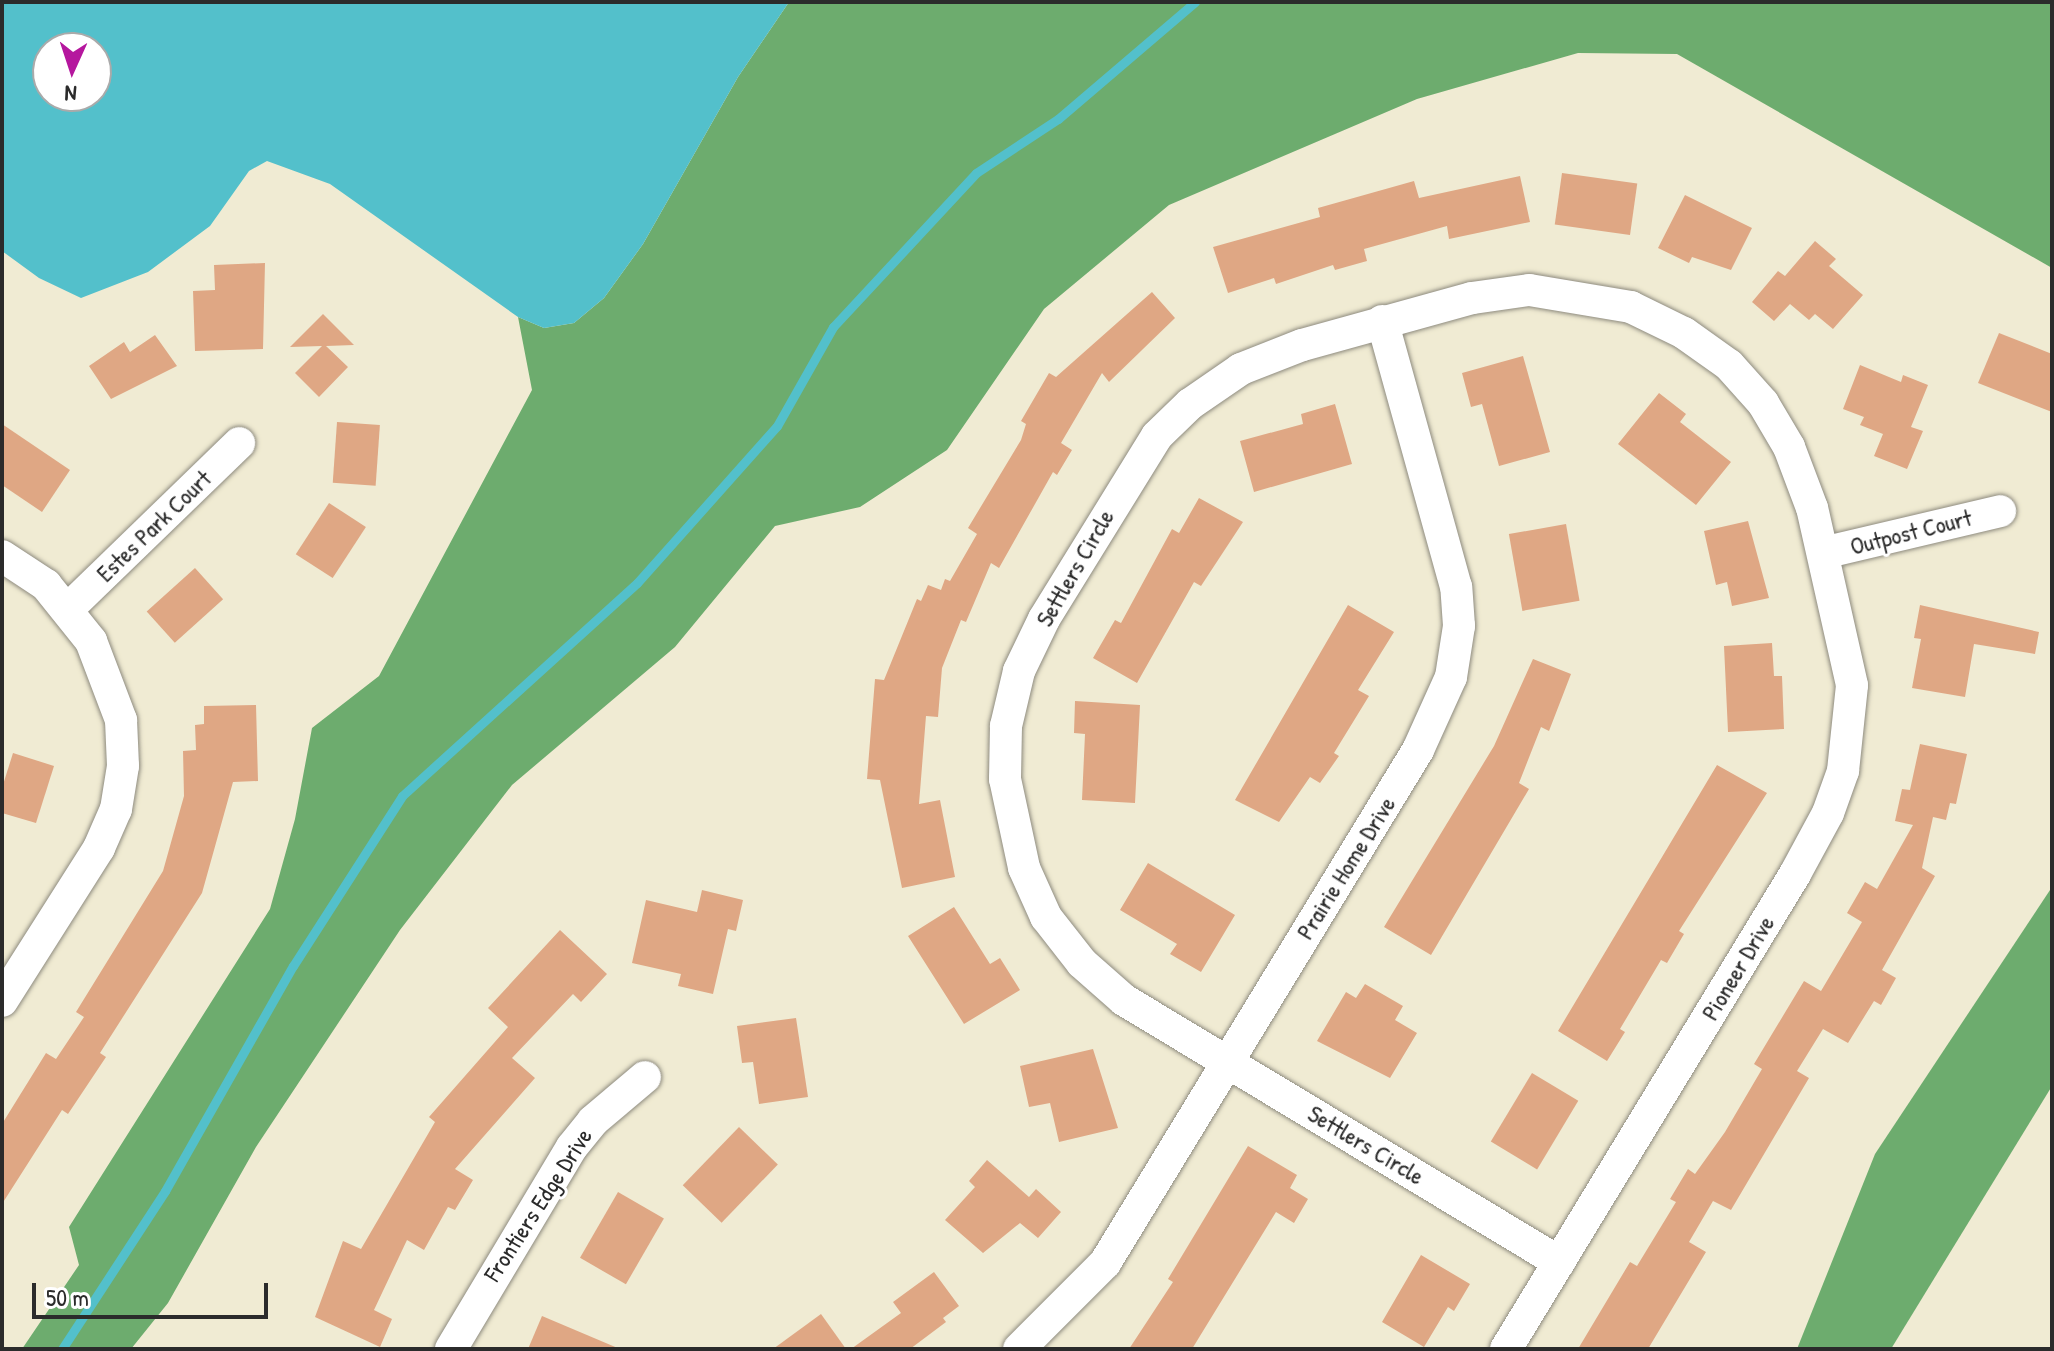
<!DOCTYPE html>
<style>
body{margin:0}
#map{position:relative;width:2054px;height:1351px;overflow:hidden;background:#f0ebd3;font-family:"Patrick Hand",sans-serif}
div>[style]{position:absolute}
.forest>*{inset:0;background:#6dac6e}
.water>*{inset:0;background:#53c0cb}
.stream>*{height:9px;margin:-4.5px;padding:0 4.5px;transform-origin:4.5px;border-radius:4.5px;background:#53c0cb}
.building>*{inset:0;background:#dfa784;transform-origin:0 0}
.roads{filter:drop-shadow(0 0 2px #8e8b7f) drop-shadow(0 0 2px #8e8b7f)}
.street>*{height:32px;margin:-16px;padding:0 16px;transform-origin:16px;border-radius:16px;background:#fff}
span{translate:-50% -50%;white-space:nowrap;text-align:center;line-height:1.15;-webkit-text-stroke:6px #fff;paint-order:stroke}
.street-label{font-size:24px;color:#2b2b2b}
.frame{position:absolute;inset:0;border:4px solid #2b2b2b;pointer-events:none}
.north{position:absolute;left:32px;top:32px;width:80px;height:80px;box-sizing:border-box;background:#fff;border:2px solid #aaa;border-radius:50%;rotate:183deg;font-size:22px;font-weight:700;line-height:32px;text-align:center;color:#2b2b2b}
.north::after{content:'';display:block;margin:auto;width:28px;height:36px;background:#b5179e;clip-path:polygon(50% 0,100% 100%,50% 72%,0 100%)}
.scale{position:absolute;left:32px;top:1283px;width:236px;height:36px;box-sizing:border-box;border:4px solid #2b2b2b;border-top:0;padding-left:10px;font-size:24px;line-height:28px;white-space:nowrap;color:#2b2b2b;-webkit-text-stroke:6px #fff;paint-order:stroke}
</style>
<div id="map">
<div class="forest">
<i style="clip-path:polygon(789px 2px,2052px 2px,2052px 268px,1677px 54px,1578px 53px,1417px 99px,1169px 205px,1044px 309px,947px 450px,860px 507px,775px 526px,675px 647px,512px 785px,400px 930px,256px 1147px,168px 1303px,131px 1349px,22px 1349px,79px 1265px,69px 1227px,270px 909px,295px 819px,312px 728px,379px 676px,532px 390px,518px 317px,544px 328px,574px 323px,604px 298px,643px 244px,738px 77px)"></i>
<i style="clip-path:polygon(2052px 887px,2052px 1086px,1891px 1349px,1797px 1349px,1875px 1154px)"></i>
</div>
<div class="water">
<i style="clip-path:polygon(evenodd,2px 2px,789px 2px,738px 77px,643px 244px,604px 298px,574px 323px,544px 328px,518px 317px,330px 184px,267px 161px,249px 171px,210px 226px,148px 272px,81px 298px,39px 278px,2px 251px,2px 2px,48px 48px,96px 48px,96px 96px,48px 96px,48px 48px)"></i>
</div>
<div class="stream">
<i style="left:62px;top:1349px;width:189px;rotate:-56.9deg"></i>
<i style="left:165px;top:1191px;width:259px;rotate:-60.4deg"></i>
<i style="left:293px;top:966px;width:202px;rotate:-57.3deg"></i>
<i style="left:402px;top:796px;width:317px;rotate:-42.2deg"></i>
<i style="left:637px;top:583px;width:210px;rotate:-48.3deg"></i>
<i style="left:777px;top:426px;width:114px;rotate:-60.5deg"></i>
<i style="left:833px;top:327px;width:210px;rotate:-47.1deg"></i>
<i style="left:976px;top:173px;width:98px;rotate:-33.4deg"></i>
<i style="left:1058px;top:119px;width:180px;rotate:-40.5deg"></i>
</div>
<div class="building">
<i style="left:1562px;top:173px;width:76px;height:52px;rotate:8deg"></i>
<i style="clip-path:polygon(1520px 176px,1530px 222px,1449px 239px,1447px 226px,1364px 249px,1367px 261px,1335px 270px,1333px 265px,1276px 284px,1274px 278px,1228px 293px,1213px 247px,1320px 217px,1318px 208px,1414px 181px,1419px 198px)"></i>
<i style="clip-path:polygon(1685px 195px,1752px 228px,1731px 270px,1692px 257px,1689px 263px,1658px 248px)"></i>
<i style="clip-path:polygon(1815px 241px,1836px 259px,1829px 266px,1863px 295px,1833px 329px,1815px 314px,1809px 320px,1790px 304px,1774px 321px,1752px 302px,1778px 271px,1785px 276px)"></i>
<i style="clip-path:polygon(265px 263px,263px 349px,195px 351px,193px 291px,215px 290px,214px 265px)"></i>
<i style="clip-path:polygon(1152px 292px,1175px 318px,1109px 382px,1102px 373px,1061px 443px,1072px 450px,1057px 475px,1053px 472px,999px 568px,991px 563px,966px 622px,961px 620px,942px 668px,938px 717px,926px 716px,919px 804px,940px 800px,955px 877px,902px 888px,880px 780px,867px 779px,875px 679px,884px 680px,917px 599px,921px 601px,928px 585px,941px 590px,945px 579px,950px 581px,977px 534px,968px 528px,1021px 440px,1026px 424px,1021px 421px,1049px 373px,1056px 377px)"></i>
<i style="clip-path:polygon(323px 314px,354px 345px,326px 346px,348px 367px,319px 397px,295px 373px,322px 346px,290px 347px)"></i>
<i style="clip-path:polygon(1999px 333px,2052px 354px,2052px 412px,1978px 383px)"></i>
<i style="clip-path:polygon(155px 335px,177px 366px,111px 399px,89px 366px,124px 342px,130px 352px)"></i>
<i style="clip-path:polygon(1523px 356px,1550px 452px,1499px 466px,1482px 404px,1471px 407px,1462px 373px)"></i>
<i style="clip-path:polygon(1860px 365px,1901px 382px,1903px 375px,1928px 385px,1911px 427px,1923px 431px,1907px 469px,1874px 456px,1883px 434px,1860px 425px,1864px 417px,1843px 409px)"></i>
<i style="clip-path:polygon(1659px 393px,1686px 414px,1680px 422px,1731px 462px,1696px 505px,1618px 444px)"></i>
<i style="clip-path:polygon(1335px 404px,1352px 464px,1254px 492px,1240px 441px,1303px 424px,1301px 414px)"></i>
<i style="left:337px;top:422px;width:43px;height:61px;rotate:4deg"></i>
<i style="clip-path:polygon(2px 424px,70px 470px,42px 512px,2px 485px)"></i>
<i style="clip-path:polygon(1199px 498px,1243px 522px,1201px 586px,1194px 582px,1137px 683px,1093px 658px,1115px 620px,1121px 623px,1172px 529px,1179px 533px)"></i>
<i style="left:329px;top:503px;width:44px;height:61px;rotate:33deg"></i>
<i style="clip-path:polygon(1748px 521px,1769px 598px,1732px 606px,1727px 582px,1716px 585px,1704px 531px)"></i>
<i style="left:1566px;top:524px;width:78px;height:58px;rotate:80deg"></i>
<i style="left:195px;top:568px;width:42px;height:65px;rotate:48deg"></i>
<i style="clip-path:polygon(1348px 605px,1394px 632px,1358px 690px,1369px 696px,1334px 753px,1339px 756px,1320px 783px,1310px 777px,1279px 822px,1235px 800px)"></i>
<i style="clip-path:polygon(1920px 605px,2039px 632px,2035px 654px,1974px 644px,1965px 697px,1912px 688px,1921px 639px,1914px 638px)"></i>
<i style="clip-path:polygon(1772px 643px,1774px 676px,1782px 676px,1784px 729px,1728px 732px,1724px 646px)"></i>
<i style="clip-path:polygon(1533px 659px,1571px 674px,1549px 731px,1541px 727px,1519px 783px,1529px 789px,1431px 955px,1384px 927px,1494px 746px)"></i>
<i style="clip-path:polygon(1075px 701px,1140px 705px,1135px 803px,1082px 800px,1085px 734px,1074px 733px)"></i>
<i style="clip-path:polygon(256px 705px,258px 781px,233px 782px,202px 893px,100px 1053px,106px 1057px,68px 1114px,62px 1110px,2px 1204px,2px 1124px,46px 1053px,56px 1059px,84px 1017px,76px 1012px,163px 871px,184px 796px,183px 751px,196px 750px,195px 725px,204px 724px,204px 706px)"></i>
<i style="clip-path:polygon(1920px 744px,1967px 754px,1956px 804px,1950px 803px,1946px 820px,1933px 817px,1922px 868px,1935px 876px,1882px 970px,1896px 978px,1881px 1005px,1874px 1001px,1848px 1043px,1823px 1029px,1797px 1071px,1809px 1078px,1731px 1210px,1713px 1201px,1689px 1242px,1706px 1252px,1648px 1349px,1578px 1349px,1630px 1262px,1637px 1266px,1676px 1202px,1670px 1199px,1688px 1169px,1695px 1174px,1725px 1132px,1762px 1069px,1754px 1064px,1804px 981px,1821px 991px,1862px 922px,1847px 913px,1865px 882px,1877px 889px,1913px 825px,1895px 821px,1902px 789px,1910px 790px)"></i>
<i style="clip-path:polygon(13px 753px,54px 766px,36px 823px,2px 813px,2px 788px)"></i>
<i style="clip-path:polygon(1717px 765px,1767px 793px,1679px 931px,1684px 934px,1667px 963px,1661px 960px,1620px 1029px,1625px 1032px,1607px 1061px,1558px 1031px)"></i>
<i style="clip-path:polygon(1148px 863px,1235px 915px,1201px 972px,1170px 954px,1177px 944px,1120px 910px)"></i>
<i style="clip-path:polygon(702px 890px,743px 900px,736px 931px,728px 929px,713px 994px,678px 986px,681px 974px,632px 963px,646px 900px,697px 912px)"></i>
<i style="clip-path:polygon(954px 907px,990px 964px,1000px 958px,1020px 990px,964px 1024px,908px 936px)"></i>
<i style="clip-path:polygon(560px 930px,607px 974px,581px 1002px,573px 994px,512px 1058px,535px 1078px,455px 1169px,473px 1180px,455px 1210px,448px 1207px,424px 1250px,407px 1240px,374px 1310px,392px 1319px,380px 1347px,315px 1317px,343px 1241px,361px 1249px,435px 1122px,429px 1117px,508px 1027px,488px 1008px)"></i>
<i style="clip-path:polygon(1365px 984px,1403px 1006px,1395px 1020px,1417px 1033px,1390px 1078px,1317px 1041px,1346px 992px,1356px 998px)"></i>
<i style="clip-path:polygon(796px 1018px,808px 1097px,759px 1104px,753px 1062px,742px 1063px,737px 1026px)"></i>
<i style="clip-path:polygon(1093px 1049px,1118px 1128px,1059px 1142px,1050px 1103px,1029px 1107px,1020px 1066px)"></i>
<i style="left:1532px;top:1073px;width:54px;height:80px;rotate:31deg"></i>
<i style="left:739px;top:1127px;width:54px;height:81px;rotate:44deg"></i>
<i style="clip-path:polygon(1248px 1146px,1297px 1175px,1290px 1188px,1308px 1199px,1294px 1223px,1276px 1212px,1192px 1349px,1129px 1349px,1173px 1282px,1168px 1279px)"></i>
<i style="clip-path:polygon(987px 1160px,1029px 1197px,1036px 1189px,1061px 1212px,1038px 1238px,1020px 1223px,983px 1253px,945px 1220px,975px 1187px,969px 1181px)"></i>
<i style="left:618px;top:1192px;width:53px;height:76px;rotate:30deg"></i>
<i style="clip-path:polygon(1421px 1255px,1470px 1284px,1454px 1311px,1448px 1307px,1424px 1347px,1382px 1322px)"></i>
<i style="clip-path:polygon(934px 1272px,959px 1306px,943px 1318px,946px 1322px,910px 1349px,851px 1349px,901px 1313px,893px 1302px)"></i>
<i style="clip-path:polygon(821px 1314px,846px 1349px,773px 1349px)"></i>
<i style="clip-path:polygon(542px 1316px,620px 1349px,528px 1349px)"></i>
</div>
<div class="roads">
<div class="street">
<i style="left:1823px;top:553px;width:182px;rotate:-13.3deg"></i>
<i style="left:2px;top:556px;width:53px;rotate:33.4deg"></i>
<i style="left:46px;top:585px;width:72px;rotate:51.2deg"></i>
<i style="left:91px;top:641px;width:85px;rotate:69.2deg"></i>
<i style="left:121px;top:720px;width:46px;rotate:87.5deg"></i>
<i style="left:123px;top:766px;width:44px;rotate:99.2deg"></i>
<i style="left:116px;top:809px;width:43px;rotate:113.6deg"></i>
<i style="left:99px;top:848px;width:181px;rotate:122.4deg"></i>
<i style="left:69px;top:608px;width:237px;rotate:-44.1deg"></i>
<i style="left:451px;top:1349px;width:235px;rotate:-59.1deg"></i>
<i style="left:572px;top:1147px;width:33px;rotate:-51deg"></i>
<i style="left:593px;top:1121px;width:68px;rotate:-40.2deg"></i>
<i style="left:1019px;top:1349px;width:122px;rotate:-45deg"></i>
<i style="left:1105px;top:1263px;width:601px;rotate:-58.61deg"></i>
<i style="left:1418px;top:750px;width:80px;rotate:-65.7deg"></i>
<i style="left:1451px;top:677px;width:52px;rotate:-81.1deg"></i>
<i style="left:1459px;top:626px;width:39px;rotate:-94deg"></i>
<i style="left:1456px;top:587px;width:276px;rotate:-105.5deg"></i>
<i style="left:1506px;top:1349px;width:556px;rotate:-58.68deg"></i>
<i style="left:1795px;top:874px;width:69px;rotate:-61.6deg"></i>
<i style="left:1828px;top:813px;width:45px;rotate:-70.3deg"></i>
<i style="left:1843px;top:771px;width:86px;rotate:-84deg"></i>
<i style="left:1852px;top:685px;width:181px;rotate:-102.7deg"></i>
<i style="left:1812px;top:508px;width:65px;rotate:-110.7deg"></i>
<i style="left:1789px;top:447px;width:51px;rotate:-120.6deg"></i>
<i style="left:1763px;top:403px;width:51px;rotate:-131.8deg"></i>
<i style="left:1729px;top:365px;width:55px;rotate:-144.6deg"></i>
<i style="left:1684px;top:333px;width:59px;rotate:-153.9deg"></i>
<i style="left:1631px;top:307px;width:103px;rotate:-170.5deg"></i>
<i style="left:1529px;top:290px;width:58px;rotate:172deg"></i>
<i style="left:1472px;top:298px;width:176px;rotate:164.5deg"></i>
<i style="left:1302px;top:345px;width:66px;rotate:158.5deg"></i>
<i style="left:1241px;top:369px;width:62px;rotate:145.5deg"></i>
<i style="left:1190px;top:404px;width:46px;rotate:135.9deg"></i>
<i style="left:1157px;top:436px;width:215px;rotate:121.7deg"></i>
<i style="left:1044px;top:619px;width:58px;rotate:115.7deg"></i>
<i style="left:1019px;top:671px;width:57px;rotate:103.3deg"></i>
<i style="left:1006px;top:726px;width:53px;rotate:91.1deg"></i>
<i style="left:1005px;top:779px;width:91px;rotate:77.9deg"></i>
<i style="left:1024px;top:868px;width:54px;rotate:65.8deg"></i>
<i style="left:1046px;top:917px;width:58px;rotate:52deg"></i>
<i style="left:1082px;top:963px;width:56px;rotate:41.4deg"></i>
<i style="left:1124px;top:1000px;width:508px;rotate:31.06deg"></i>
</div>
</div>
<div class="street-label">
<span style="left:154px;top:526px;rotate:-44deg">Estes Park Court</span>
<span style="left:1911px;top:532px;rotate:-14deg">Outpost Court</span>
<span style="left:1075px;top:568px;rotate:-60deg">Settlers Circle</span>
<span style="left:1346px;top:868px;rotate:-58deg">Prairie Home Drive</span>
<span style="left:1738px;top:968px;rotate:-59deg">Pioneer Drive</span>
<span style="left:1366px;top:1145px;rotate:31deg">Settlers Circle</span>
<span style="left:538px;top:1205px;rotate:-57deg">Frontiers Edge Drive</span>
</div>
<div class="frame"></div>
<div class="north">N</div>
<div class="scale">50 m</div>
</div>
